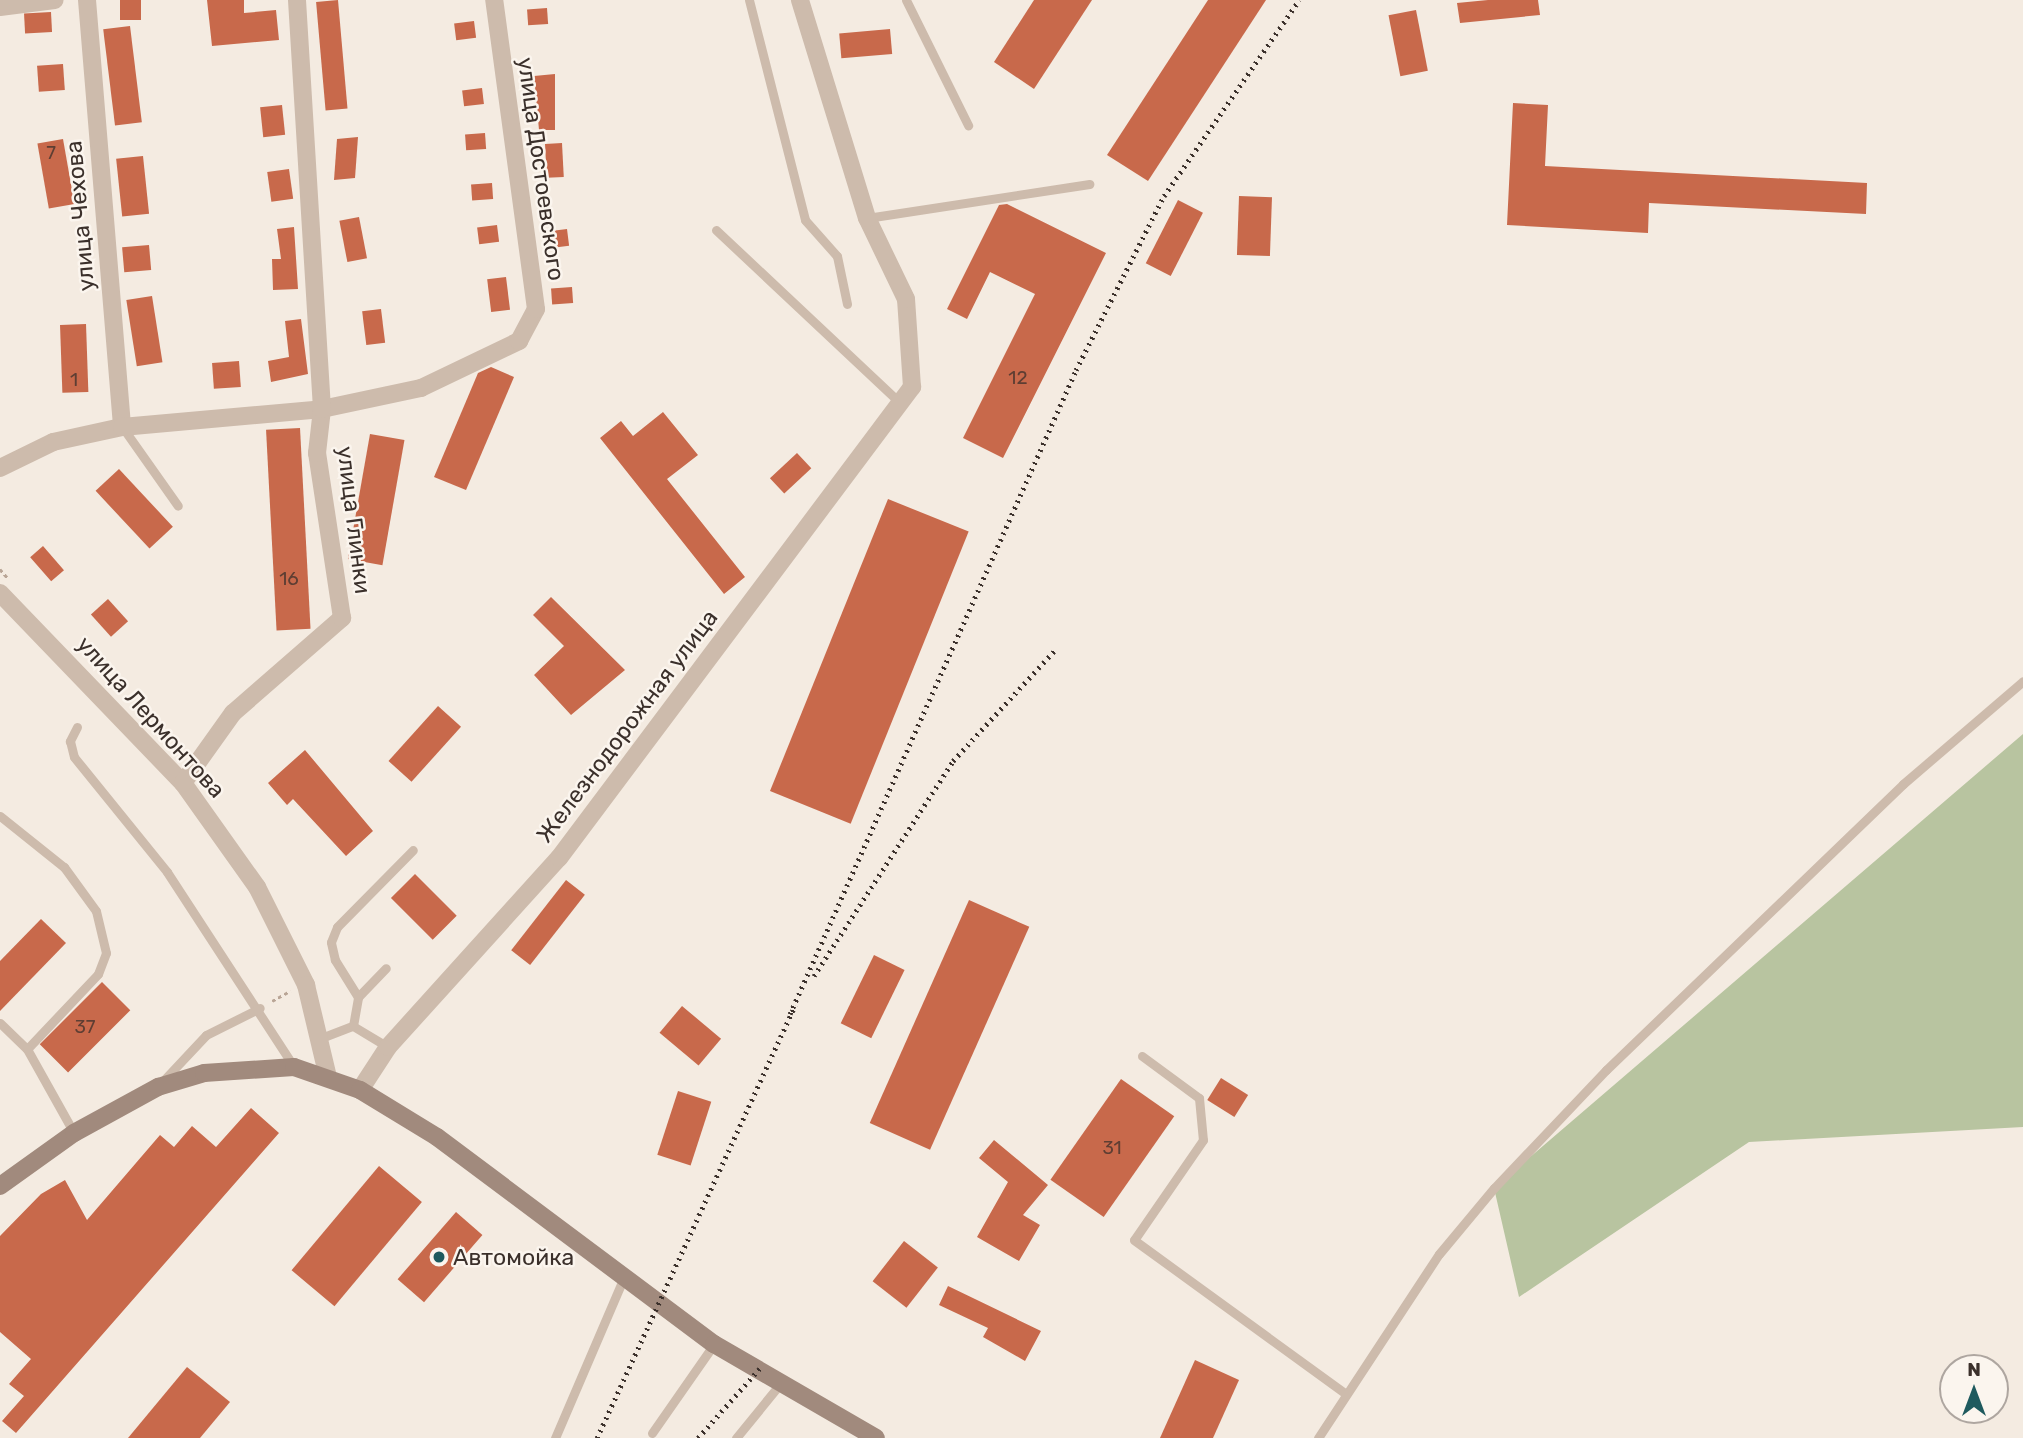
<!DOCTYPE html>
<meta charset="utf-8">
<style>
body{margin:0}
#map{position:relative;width:2023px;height:1438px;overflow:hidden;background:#f4ebe1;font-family:Rubik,sans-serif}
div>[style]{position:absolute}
.green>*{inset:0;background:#b8c4a0}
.building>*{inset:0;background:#c8694b;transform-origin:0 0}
.path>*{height:2.5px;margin-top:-1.25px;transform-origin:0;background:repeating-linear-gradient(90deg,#b9a596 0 3.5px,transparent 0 7px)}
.service>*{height:9px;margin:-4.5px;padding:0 4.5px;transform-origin:4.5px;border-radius:4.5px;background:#cdbbac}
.minor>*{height:18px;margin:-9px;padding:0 9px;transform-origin:9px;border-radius:9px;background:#cdbbac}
.secondary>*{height:18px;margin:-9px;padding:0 9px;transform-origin:9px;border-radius:9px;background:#a18a7d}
.rail>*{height:5px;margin-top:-2.5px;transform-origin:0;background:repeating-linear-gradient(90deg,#3b302b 0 2px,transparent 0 7px)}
.dots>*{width:19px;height:19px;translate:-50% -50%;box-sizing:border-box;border:4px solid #fbf5ee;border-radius:50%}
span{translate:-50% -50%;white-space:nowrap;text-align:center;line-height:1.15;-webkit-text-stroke:5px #fbf5ee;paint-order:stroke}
.number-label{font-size:19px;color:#5e3e33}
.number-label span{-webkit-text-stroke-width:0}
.street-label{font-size:23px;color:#3b302b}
.poi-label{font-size:23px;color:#3b302b}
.left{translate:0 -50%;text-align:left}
.north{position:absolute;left:1939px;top:1354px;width:70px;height:70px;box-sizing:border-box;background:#fbf5ee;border:2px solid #aea6a0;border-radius:50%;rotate:0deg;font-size:19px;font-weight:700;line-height:28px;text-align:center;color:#3b302b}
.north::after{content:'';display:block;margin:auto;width:24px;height:32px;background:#1f5a5e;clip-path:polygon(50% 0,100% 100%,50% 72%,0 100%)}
</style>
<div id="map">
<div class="green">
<i style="clip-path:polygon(2023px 734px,2023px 1127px,1749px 1142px,1519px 1297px,1494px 1188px)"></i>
</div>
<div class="building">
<i style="left:120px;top:0;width:21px;height:20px"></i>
<i style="clip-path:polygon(207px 0,244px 0,244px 13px,276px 10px,279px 40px,212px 46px)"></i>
<i style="left:338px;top:0;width:109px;height:22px;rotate:85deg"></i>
<i style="clip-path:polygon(1034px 0,1092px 0,1034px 89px,994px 62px)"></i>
<i style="clip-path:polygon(1208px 0,1266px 0,1148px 181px,1107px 155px)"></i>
<i style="clip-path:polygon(1488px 0,1538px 0,1540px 15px,1460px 23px,1457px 3px)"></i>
<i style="left:547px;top:8px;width:16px;height:20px;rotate:86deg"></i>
<i style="left:1416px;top:10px;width:62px;height:28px;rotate:79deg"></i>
<i style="left:51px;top:12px;width:20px;height:27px;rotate:87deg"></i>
<i style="left:474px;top:21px;width:17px;height:20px;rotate:83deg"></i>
<i style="left:130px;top:26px;width:97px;height:27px;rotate:83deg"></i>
<i style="left:890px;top:29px;width:25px;height:51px;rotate:85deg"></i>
<i style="left:63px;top:64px;width:26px;height:26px;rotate:86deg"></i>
<i style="clip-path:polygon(555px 74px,555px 130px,539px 130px,534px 76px)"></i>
<i style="left:482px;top:88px;width:16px;height:20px;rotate:83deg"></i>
<i style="clip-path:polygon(1513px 103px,1548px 105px,1545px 166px,1867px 183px,1866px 214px,1649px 203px,1648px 233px,1507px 225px)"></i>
<i style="left:282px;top:105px;width:30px;height:22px;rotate:84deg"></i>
<i style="left:485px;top:133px;width:16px;height:20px;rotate:86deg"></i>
<i style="clip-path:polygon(358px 137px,355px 178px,334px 180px,337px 139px)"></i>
<i style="left:63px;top:139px;width:66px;height:26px;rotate:80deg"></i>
<i style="left:562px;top:143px;width:34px;height:17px;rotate:87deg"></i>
<i style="left:143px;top:156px;width:58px;height:27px;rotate:84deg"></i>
<i style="left:289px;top:169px;width:30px;height:22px;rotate:82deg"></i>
<i style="left:492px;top:183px;width:16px;height:21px;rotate:86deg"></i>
<i style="left:1239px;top:196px;width:33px;height:59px;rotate:2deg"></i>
<i style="left:1178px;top:200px;width:28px;height:71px;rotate:27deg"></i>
<i style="clip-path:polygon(1007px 204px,1106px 253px,1003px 458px,963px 438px,1035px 294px,990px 272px,967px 319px,947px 309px,999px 205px)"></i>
<i style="left:359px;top:217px;width:42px;height:20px;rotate:79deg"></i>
<i style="left:497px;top:225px;width:17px;height:20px;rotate:83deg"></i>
<i style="clip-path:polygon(294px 227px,298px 289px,273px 290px,272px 259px,281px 259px,277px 229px)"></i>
<i style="left:567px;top:229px;width:17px;height:20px;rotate:83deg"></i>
<i style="left:149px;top:245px;width:25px;height:27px;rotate:85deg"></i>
<i style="left:506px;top:277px;width:33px;height:19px;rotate:83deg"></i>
<i style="left:572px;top:287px;width:16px;height:21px;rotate:86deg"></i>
<i style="left:152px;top:296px;width:67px;height:26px;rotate:81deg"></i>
<i style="left:381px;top:309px;width:34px;height:19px;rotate:83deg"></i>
<i style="clip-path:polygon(301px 319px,308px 374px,271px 382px,268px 361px,289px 357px,285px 321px)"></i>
<i style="left:86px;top:324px;width:68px;height:26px;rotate:88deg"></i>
<i style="left:239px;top:361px;width:26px;height:27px;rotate:86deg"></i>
<i style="clip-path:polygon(491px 367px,514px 377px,466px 490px,434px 477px,478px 373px)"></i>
<i style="clip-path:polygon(663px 412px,698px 455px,667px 479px,745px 577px,724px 594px,600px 438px,621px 421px,633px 436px)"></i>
<i style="left:300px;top:428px;width:201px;height:34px;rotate:87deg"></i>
<i style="left:370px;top:434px;width:35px;height:127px;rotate:10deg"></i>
<i style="left:797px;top:453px;width:21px;height:37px;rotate:47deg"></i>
<i style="left:119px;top:469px;width:79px;height:32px;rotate:47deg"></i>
<i style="left:888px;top:499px;width:87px;height:315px;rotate:22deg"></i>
<i style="left:43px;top:546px;width:32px;height:17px;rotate:49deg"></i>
<i style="clip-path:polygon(551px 597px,625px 670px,571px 715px,534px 675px,564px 646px,533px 615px)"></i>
<i style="left:108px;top:599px;width:30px;height:23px;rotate:48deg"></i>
<i style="left:438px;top:706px;width:31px;height:74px;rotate:42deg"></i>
<i style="clip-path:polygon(305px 750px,373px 831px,346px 856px,293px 799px,287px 805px,268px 783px)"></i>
<i style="left:415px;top:874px;width:59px;height:34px;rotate:45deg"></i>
<i style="left:566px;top:880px;width:24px;height:89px;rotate:38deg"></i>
<i style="left:969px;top:900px;width:66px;height:244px;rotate:24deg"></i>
<i style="clip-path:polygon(41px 919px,66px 943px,0 1011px,0 961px)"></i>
<i style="left:874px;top:955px;width:34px;height:76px;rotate:26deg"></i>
<i style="left:102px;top:982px;width:40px;height:88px;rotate:45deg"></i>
<i style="left:682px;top:1006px;width:51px;height:35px;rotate:40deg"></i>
<i style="left:1221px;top:1078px;width:32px;height:26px;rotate:32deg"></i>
<i style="left:1121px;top:1079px;width:65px;height:123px;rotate:35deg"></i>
<i style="left:678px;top:1091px;width:35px;height:67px;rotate:18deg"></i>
<i style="clip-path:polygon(251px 1108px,279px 1133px,16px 1433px,2px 1421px,24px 1396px,9px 1384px,31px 1359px,0 1332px,0 1236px,41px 1194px,65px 1180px,87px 1220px,160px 1135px,174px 1147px,192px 1126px,216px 1147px)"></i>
<i style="clip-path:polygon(994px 1140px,1048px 1185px,1023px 1215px,1040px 1225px,1019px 1261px,977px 1237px,1008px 1182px,979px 1158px)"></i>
<i style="left:379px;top:1166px;width:56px;height:136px;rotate:40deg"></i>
<i style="left:456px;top:1212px;width:35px;height:89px;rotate:41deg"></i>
<i style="left:904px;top:1241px;width:43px;height:51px;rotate:38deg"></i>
<i style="clip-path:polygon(948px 1286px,1041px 1331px,1025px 1361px,983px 1337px,988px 1328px,939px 1305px)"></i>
<i style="clip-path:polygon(1195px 1360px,1239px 1380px,1213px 1438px,1160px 1438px)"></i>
<i style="clip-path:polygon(187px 1367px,230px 1402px,200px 1438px,128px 1438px)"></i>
</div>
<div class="path">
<i style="left:0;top:569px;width:11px;rotate:49deg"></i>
<i style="left:272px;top:1001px;width:21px;rotate:-29deg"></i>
</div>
<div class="service">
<i style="left:749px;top:0;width:227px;rotate:75.7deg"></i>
<i style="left:805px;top:220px;width:48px;rotate:48.4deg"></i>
<i style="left:837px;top:256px;width:49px;rotate:78.2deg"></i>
<i style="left:906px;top:0;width:140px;rotate:63.6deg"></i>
<i style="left:867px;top:218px;width:225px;rotate:-8.7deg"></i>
<i style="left:716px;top:230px;width:253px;rotate:43.2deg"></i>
<i style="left:123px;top:428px;width:95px;rotate:54.8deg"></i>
<i style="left:77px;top:727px;width:16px;rotate:117deg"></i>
<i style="left:70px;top:741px;width:16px;rotate:76deg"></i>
<i style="left:74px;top:757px;width:148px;rotate:51deg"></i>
<i style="left:167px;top:872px;width:233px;rotate:56.9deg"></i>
<i style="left:0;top:816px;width:82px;rotate:38.6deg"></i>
<i style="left:64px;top:867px;width:54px;rotate:54deg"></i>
<i style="left:96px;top:911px;width:43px;rotate:76.6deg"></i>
<i style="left:106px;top:953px;width:22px;rotate:111deg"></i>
<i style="left:98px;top:974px;width:103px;rotate:133.4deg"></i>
<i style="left:358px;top:997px;width:40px;rotate:-46deg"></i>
<i style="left:0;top:1023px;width:37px;rotate:44deg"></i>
<i style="left:27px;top:1049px;width:96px;rotate:60.8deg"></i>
<i style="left:353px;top:1026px;width:29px;rotate:-80deg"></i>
<i style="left:358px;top:997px;width:44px;rotate:-121.9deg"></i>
<i style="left:335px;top:960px;width:18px;rotate:-103deg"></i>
<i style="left:331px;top:942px;width:16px;rotate:-68deg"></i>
<i style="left:337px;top:927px;width:108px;rotate:-45.4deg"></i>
<i style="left:321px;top:1038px;width:34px;rotate:-21deg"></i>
<i style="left:353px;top:1026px;width:41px;rotate:31deg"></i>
<i style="left:1142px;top:1056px;width:71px;rotate:36.4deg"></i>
<i style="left:1199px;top:1098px;width:42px;rotate:84.6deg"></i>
<i style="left:1203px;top:1140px;width:121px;rotate:124.6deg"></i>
<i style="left:1134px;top:1240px;width:258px;rotate:36deg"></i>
<i style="left:161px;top:1083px;width:66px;rotate:-46.8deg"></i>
<i style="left:206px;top:1035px;width:60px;rotate:-26.6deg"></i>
<i style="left:652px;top:1433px;width:108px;rotate:-55.1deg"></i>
<i style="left:555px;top:1438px;width:173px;rotate:-66.8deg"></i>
<i style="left:736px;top:1438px;width:70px;rotate:-50.8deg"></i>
<i style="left:1318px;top:1438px;width:220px;rotate:-56.7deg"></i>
<i style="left:1439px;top:1254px;width:86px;rotate:-50.2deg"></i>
<i style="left:1494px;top:1188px;width:163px;rotate:-46.5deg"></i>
<i style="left:1606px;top:1070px;width:412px;rotate:-43.9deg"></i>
<i style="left:1903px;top:784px;width:158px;rotate:-40.6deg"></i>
</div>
<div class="minor">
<i style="left:87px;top:0;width:428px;rotate:85.3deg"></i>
<i style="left:0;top:7px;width:55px;rotate:-7.3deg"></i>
<i style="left:0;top:468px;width:59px;rotate:-26.1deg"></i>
<i style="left:53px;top:442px;width:71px;rotate:-12.3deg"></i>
<i style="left:122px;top:427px;width:201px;rotate:-5.1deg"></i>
<i style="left:322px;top:409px;width:101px;rotate:-12deg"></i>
<i style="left:421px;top:388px;width:109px;rotate:-25.6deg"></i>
<i style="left:519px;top:341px;width:36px;rotate:-62deg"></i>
<i style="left:536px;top:309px;width:312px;rotate:-97.7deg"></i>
<i style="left:0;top:593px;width:264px;rotate:46.1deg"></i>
<i style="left:183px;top:783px;width:128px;rotate:54.6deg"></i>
<i style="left:257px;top:887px;width:110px;rotate:63.4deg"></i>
<i style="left:306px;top:985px;width:95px;rotate:76.6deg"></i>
<i style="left:183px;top:783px;width:86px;rotate:-54.5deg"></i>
<i style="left:233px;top:713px;width:145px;rotate:-41.1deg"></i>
<i style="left:342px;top:618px;width:167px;rotate:-98.6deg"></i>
<i style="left:317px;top:453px;width:44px;rotate:-83.5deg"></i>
<i style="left:322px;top:409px;width:410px;rotate:-93.5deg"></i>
<i style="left:360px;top:1090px;width:51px;rotate:-56.9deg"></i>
<i style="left:388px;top:1047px;width:255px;rotate:-47.9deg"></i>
<i style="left:559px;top:858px;width:589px;rotate:-53.15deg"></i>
<i style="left:912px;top:387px;width:88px;rotate:-93.9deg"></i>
<i style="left:906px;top:299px;width:90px;rotate:-115.7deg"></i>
<i style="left:867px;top:218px;width:228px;rotate:-107.1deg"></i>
</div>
<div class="secondary">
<i style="left:0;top:1186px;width:91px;rotate:-35.6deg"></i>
<i style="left:74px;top:1133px;width:96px;rotate:-28.7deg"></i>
<i style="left:158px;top:1087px;width:48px;rotate:-16.9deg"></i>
<i style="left:204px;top:1073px;width:90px;rotate:-3.8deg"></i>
<i style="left:294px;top:1067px;width:70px;rotate:19.2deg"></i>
<i style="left:360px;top:1090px;width:90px;rotate:31.4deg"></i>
<i style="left:437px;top:1137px;width:346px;rotate:36.8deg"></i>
<i style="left:714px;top:1344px;width:187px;rotate:30.1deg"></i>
</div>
<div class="rail">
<i style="left:814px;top:976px;width:256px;rotate:-57.1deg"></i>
<i style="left:953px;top:761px;width:152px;rotate:-47.4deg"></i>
<i style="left:790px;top:1014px;width:705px;rotate:-66.05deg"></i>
<i style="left:1076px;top:370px;width:195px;rotate:-63.2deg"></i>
<i style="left:1164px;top:196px;width:238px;rotate:-55.4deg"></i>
<i style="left:597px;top:1438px;width:476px;rotate:-65.4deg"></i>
<i style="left:698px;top:1438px;width:95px;rotate:-48.4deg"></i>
</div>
<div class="dots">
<i style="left:439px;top:1257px;background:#1f5a5e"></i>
</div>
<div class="number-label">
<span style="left:51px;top:153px">7</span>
<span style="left:1018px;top:378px">12</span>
<span style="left:74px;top:380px">1</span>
<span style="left:289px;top:579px">16</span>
<span style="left:85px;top:1027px">37</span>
<span style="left:1112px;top:1148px">31</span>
</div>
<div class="street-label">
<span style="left:541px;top:169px;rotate:82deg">улица Достоевского</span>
<span style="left:80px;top:216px;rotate:-95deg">улица Чехова</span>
<span style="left:354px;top:520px;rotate:83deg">улица Глинки</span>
<span style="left:151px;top:717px;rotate:48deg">улица Лермонтова</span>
<span style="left:627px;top:726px;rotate:-53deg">Железнодорожная улица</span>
</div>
<div class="poi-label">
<span class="left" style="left:453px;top:1257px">Автомойка</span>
</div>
<div class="north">N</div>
</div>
